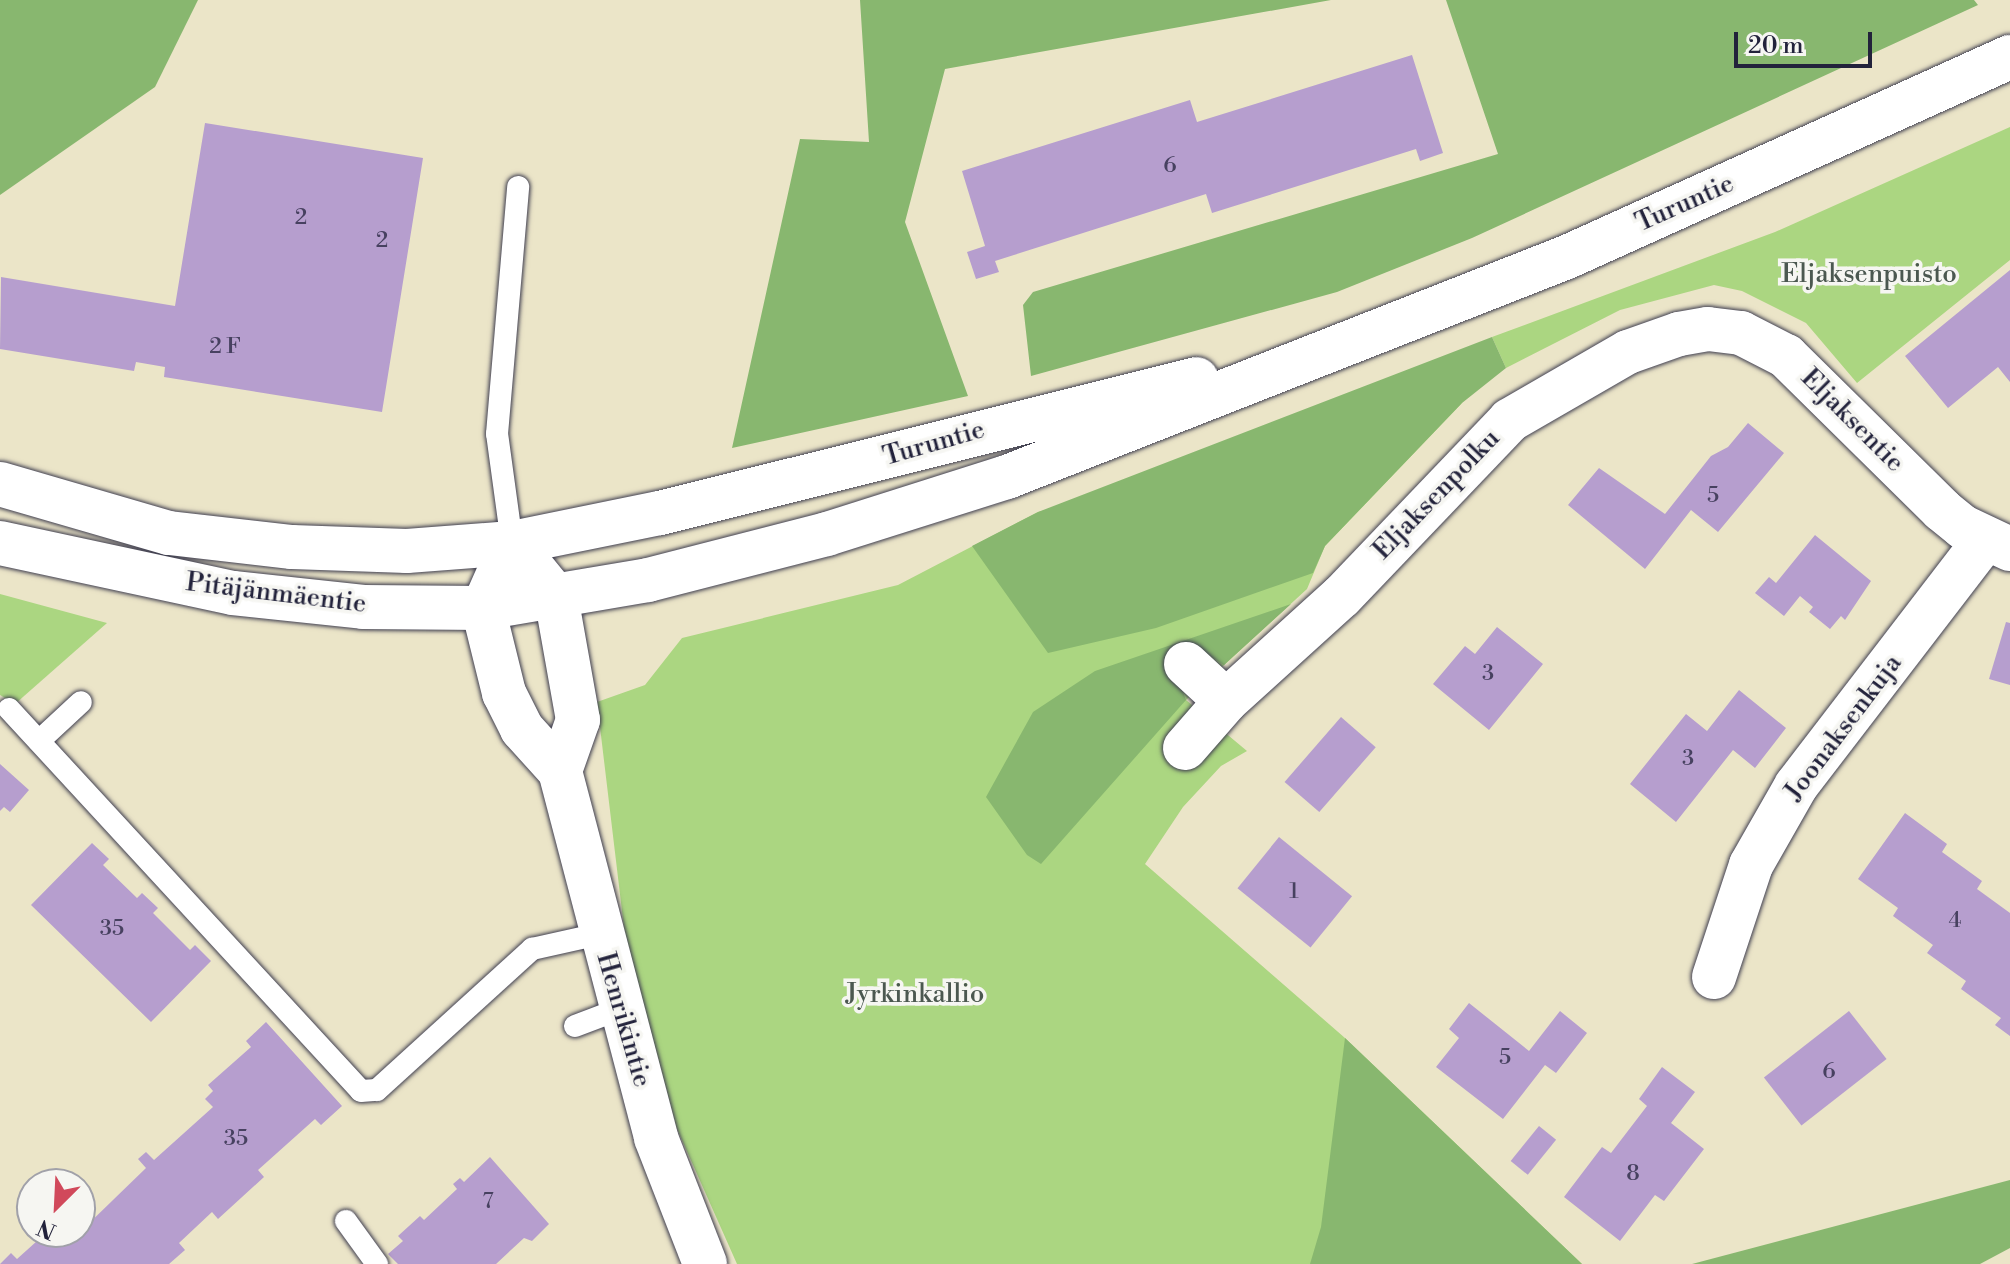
<!DOCTYPE html>
<meta charset="utf-8">
<style>
body{margin:0}
#map{position:relative;width:2010px;height:1264px;overflow:hidden;background:#ebe5c8;font-family:"Libre Bodoni",serif}
div>[style]{position:absolute}
.green>*{inset:0;background:#abd681}
.forest>*{inset:0;background:#88b76f}
.building>*{inset:0;background:#b69ece;transform-origin:0 0}
.roads{filter:drop-shadow(0 0 2px #403f50) drop-shadow(0 0 2px #403f50)}
.lane>*{height:22px;margin:-11px;padding:0 11px;transform-origin:11px;border-radius:11px;background:#fff}
.street>*{height:44px;margin:-22px;padding:0 22px;transform-origin:22px;border-radius:22px;background:#fff}
.secondary>*{height:44px;margin:-22px;padding:0 22px;transform-origin:22px;border-radius:22px;background:#fff}
span{translate:-50% -50%;white-space:nowrap;text-align:center;line-height:1.15;-webkit-text-stroke:7px #f6f6f2;paint-order:stroke}
.number-label{font-size:22px;color:#474160}
.number-label span{-webkit-text-stroke-width:0}
.street-label{font-size:26px;color:#22223b}
.park-label{font-size:26px;color:#4b5850}
.north{position:absolute;left:16px;top:1168px;width:80px;height:80px;box-sizing:border-box;background:#f6f6f2;border:2px solid #a1a1a9;border-radius:50%;rotate:204deg;font-size:22px;font-weight:700;line-height:32px;text-align:center;color:#22223b}
.north::after{content:'';display:block;margin:auto;width:28px;height:36px;background:#d1495b;clip-path:polygon(50% 0,100% 100%,50% 72%,0 100%)}
.scale{position:absolute;left:1734px;top:32px;width:138px;height:36px;box-sizing:border-box;border:4px solid #22223b;border-top:0;padding-left:10px;font-size:24px;line-height:28px;white-space:nowrap;color:#22223b;-webkit-text-stroke:6px #f6f6f2;paint-order:stroke}
</style>
<div id="map">
<div class="green">
<i style="clip-path:polygon(2010px 127px,2010px 260px,1857px 383px,1806px 323px,1742px 291px,1714px 285px,1620px 310px,1506px 368px,1492px 337px,1775px 232px)"></i>
<i style="clip-path:polygon(1462px 403px,1325px 546px,1307px 589px,1186px 700px,1247px 751px,1221px 766px,1183px 807px,1145px 864px,1345px 1038px,1582px 1264px,737px 1264px,677px 1129px,625px 936px,597px 702px,645px 685px,682px 638px,898px 585px,1038px 512px)"></i>
<i style="clip-path:polygon(0 594px,107px 623px,15px 704px,0 695px)"></i>
</div>
<div class="forest">
<i style="clip-path:polygon(0 0,198px 0,155px 87px,0 195px)"></i>
<i style="clip-path:polygon(860px 0,1331px 0,945px 69px,905px 222px,968px 396px,732px 448px,800px 139px,869px 142px)"></i>
<i style="clip-path:polygon(1446px 0,1974px 0,1978px 5px,1472px 238px,1337px 292px,1031px 376px,1023px 305px,1033px 292px,1498px 154px)"></i>
<i style="clip-path:polygon(1492px 337px,1506px 368px,1462px 403px,1325px 546px,1313px 573px,1156px 628px,1048px 653px,972px 546px,1038px 512px)"></i>
<i style="clip-path:polygon(1291px 604px,1224px 665px,1201px 650px,1175px 672px,1186px 700px,1041px 864px,1027px 855px,986px 797px,1033px 712px,1095px 671px)"></i>
<i style="clip-path:polygon(1345px 1038px,1582px 1264px,1310px 1264px,1321px 1227px)"></i>
<i style="clip-path:polygon(2010px 1180px,2010px 1248px,1980px 1264px,1692px 1264px)"></i>
</div>
<div class="building">
<i style="clip-path:polygon(1412px 55px,1443px 153px,1420px 161px,1416px 149px,1212px 213px,1206px 194px,995px 261px,999px 272px,976px 279px,967px 252px,985px 246px,962px 171px,1190px 100px,1197px 122px)"></i>
<i style="clip-path:polygon(205px 123px,423px 158px,382px 412px,164px 377px,165px 367px,136px 362px,134px 371px,0 349px,1px 277px,175px 306px)"></i>
<i style="clip-path:polygon(2010px 270px,2010px 382px,1998px 367px,1948px 408px,1905px 356px)"></i>
<i style="clip-path:polygon(1748px 423px,1784px 453px,1718px 532px,1691px 510px,1645px 569px,1568px 505px,1599px 468px,1665px 514px,1711px 456px,1728px 447px)"></i>
<i style="clip-path:polygon(1815px 535px,1871px 581px,1845px 620px,1841px 616px,1830px 629px,1809px 612px,1813px 607px,1800px 596px,1784px 616px,1755px 593px,1769px 577px,1776px 583px)"></i>
<i style="clip-path:polygon(2006px 622px,2010px 623px,2010px 685px,1989px 679px)"></i>
<i style="clip-path:polygon(1497px 627px,1543px 664px,1489px 730px,1433px 684px,1465px 646px,1475px 654px)"></i>
<i style="clip-path:polygon(1739px 690px,1786px 728px,1755px 768px,1733px 750px,1676px 822px,1630px 784px,1686px 714px,1707px 731px)"></i>
<i style="left:1341px;top:717px;width:46px;height:86px;rotate:41deg"></i>
<i style="clip-path:polygon(0 764px,29px 790px,10px 812px,4px 807px,0 811px)"></i>
<i style="clip-path:polygon(1905px 813px,1947px 844px,1942px 852px,1982px 881px,1977px 889px,2010px 913px,2010px 1036px,1995px 1025px,2001px 1018px,1961px 989px,1966px 981px,1927px 953px,1933px 945px,1893px 916px,1898px 908px,1858px 879px)"></i>
<i style="left:1279px;top:837px;width:94px;height:66px;rotate:39deg"></i>
<i style="clip-path:polygon(92px 843px,109px 859px,103px 865px,137px 898px,142px 893px,158px 908px,153px 913px,190px 950px,195px 945px,211px 961px,151px 1022px,31px 905px)"></i>
<i style="clip-path:polygon(1469px 1003px,1529px 1051px,1560px 1011px,1587px 1033px,1556px 1073px,1545px 1065px,1503px 1119px,1436px 1067px,1459px 1038px,1449px 1029px)"></i>
<i style="left:1849px;top:1011px;width:61px;height:108px;rotate:52deg"></i>
<i style="clip-path:polygon(266px 1022px,342px 1106px,321px 1125px,315px 1119px,258px 1170px,264px 1177px,218px 1219px,212px 1212px,179px 1243px,185px 1250px,169px 1264px,0 1264px,11px 1253px,17px 1259px,47px 1232px,80px 1232px,146px 1168px,138px 1159px,146px 1152px,154px 1160px,213px 1107px,205px 1099px,213px 1091px,208px 1085px,251px 1047px,246px 1041px)"></i>
<i style="clip-path:polygon(1662px 1067px,1695px 1092px,1671px 1123px,1704px 1149px,1664px 1201px,1655px 1195px,1620px 1241px,1564px 1197px,1602px 1147px,1611px 1153px,1647px 1106px,1639px 1099px)"></i>
<i style="left:1539px;top:1126px;width:22px;height:45px;rotate:39deg"></i>
<i style="clip-path:polygon(490px 1157px,549px 1224px,532px 1241px,524px 1238px,496px 1264px,398px 1264px,388px 1254px,403px 1241px,398px 1236px,420px 1216px,424px 1220px,457px 1189px,453px 1184px,460px 1178px,464px 1182px)"></i>
</div>
<div class="roads">
<div class="lane">
<i style="left:512px;top:543px;width:110px;rotate:-97.8deg"></i>
<i style="left:497px;top:434px;width:248px;rotate:-85.1deg"></i>
<i style="left:9px;top:709px;width:519px;rotate:47.34deg"></i>
<i style="left:361px;top:1091px;width:16px;rotate:-4deg"></i>
<i style="left:377px;top:1090px;width:210px;rotate:-42.3deg"></i>
<i style="left:532px;top:949px;width:69px;rotate:-12.6deg"></i>
<i style="left:39px;top:741px;width:57px;rotate:-42.9deg"></i>
<i style="left:575px;top:1026px;width:48px;rotate:-20.7deg"></i>
<i style="left:346px;top:1221px;width:53px;rotate:54.2deg"></i>
</div>
<div class="street">
<i style="left:1186px;top:664px;width:54px;rotate:42.8deg"></i>
<i style="left:1185px;top:748px;width:62px;rotate:-48.9deg"></i>
<i style="left:1226px;top:701px;width:156px;rotate:-42.2deg"></i>
<i style="left:1342px;top:596px;width:243px;rotate:-46.3deg"></i>
<i style="left:1510px;top:420px;width:136px;rotate:-30deg"></i>
<i style="left:1628px;top:352px;width:54px;rotate:-19.4deg"></i>
<i style="left:1679px;top:334px;width:29px;rotate:-10deg"></i>
<i style="left:1708px;top:329px;width:33px;rotate:7deg"></i>
<i style="left:1741px;top:333px;width:51px;rotate:27.1deg"></i>
<i style="left:1786px;top:356px;width:219px;rotate:44.6deg"></i>
<i style="left:1942px;top:510px;width:27px;rotate:39deg"></i>
<i style="left:1963px;top:527px;width:52px;rotate:25.1deg"></i>
<i style="left:560px;top:771px;width:54px;rotate:-70.6deg"></i>
<i style="left:578px;top:720px;width:125px;rotate:-100.1deg"></i>
<i style="left:556px;top:597px;width:70px;rotate:-129.2deg"></i>
<i style="left:512px;top:543px;width:71px;rotate:114deg"></i>
<i style="left:483px;top:608px;width:88px;rotate:76.1deg"></i>
<i style="left:504px;top:693px;width:40px;rotate:63.4deg"></i>
<i style="left:522px;top:729px;width:57px;rotate:47.9deg"></i>
<i style="left:560px;top:771px;width:379px;rotate:75.3deg"></i>
<i style="left:656px;top:1138px;width:135px;rotate:68.7deg"></i>
<i style="left:1714px;top:977px;width:118px;rotate:-71.7deg"></i>
<i style="left:1751px;top:865px;width:91px;rotate:-60.3deg"></i>
<i style="left:1796px;top:786px;width:310px;rotate:-52.5deg"></i>
</div>
<div class="secondary">
<i style="left:0;top:484px;width:176px;rotate:16.2deg"></i>
<i style="left:169px;top:533px;width:124px;rotate:6.5deg"></i>
<i style="left:292px;top:547px;width:115px;rotate:2deg"></i>
<i style="left:407px;top:551px;width:105px;rotate:-4.4deg"></i>
<i style="left:512px;top:543px;width:151px;rotate:-11.5deg"></i>
<i style="left:660px;top:513px;width:553px;rotate:-14.01deg"></i>
<i style="left:0;top:543px;width:238px;rotate:12.1deg"></i>
<i style="left:233px;top:593px;width:131px;rotate:6.1deg"></i>
<i style="left:363px;top:607px;width:120px;rotate:0.5deg"></i>
<i style="left:483px;top:608px;width:167px;rotate:-9.6deg"></i>
<i style="left:648px;top:580px;width:185px;rotate:-14.4deg"></i>
<i style="left:827px;top:534px;width:189px;rotate:-17.6deg"></i>
<i style="left:1007px;top:477px;width:602px;rotate:-21.45deg"></i>
<i style="left:1567px;top:257px;width:486px;rotate:-24.3deg"></i>
</div>
</div>
<div class="number-label">
<span style="left:1170px;top:166px">6</span>
<span style="left:301px;top:218px">2</span>
<span style="left:382px;top:241px">2</span>
<span style="left:225px;top:347px">2 F</span>
<span style="left:1713px;top:496px">5</span>
<span style="left:1488px;top:674px">3</span>
<span style="left:1688px;top:759px">3</span>
<span style="left:1294px;top:892px">1</span>
<span style="left:1955px;top:921px">4</span>
<span style="left:112px;top:929px">35</span>
<span style="left:1505px;top:1058px">5</span>
<span style="left:1829px;top:1072px">6</span>
<span style="left:236px;top:1139px">35</span>
<span style="left:1633px;top:1174px">8</span>
<span style="left:488px;top:1202px">7</span>
</div>
<div class="street-label">
<span style="left:1685px;top:204px;rotate:-24deg">Turuntie</span>
<span style="left:1852px;top:421px;rotate:45deg">Eljaksentie</span>
<span style="left:934px;top:444px;rotate:-16deg">Turuntie</span>
<span style="left:1437px;top:495px;rotate:-46deg">Eljaksenpolku</span>
<span style="left:276px;top:594px;rotate:7deg">Pitäjänmäentie</span>
<span style="left:1844px;top:728px;rotate:-53deg">Joonaksenkuja</span>
<span style="left:623px;top:1020px;rotate:74deg">Henrikintie</span>
</div>
<div class="park-label">
<span style="left:1869px;top:275px">Eljaksenpuisto</span>
<span style="left:915px;top:995px">Jyrkinkallio</span>
</div>
<div class="north">N</div>
<div class="scale">20 m</div>
</div>
